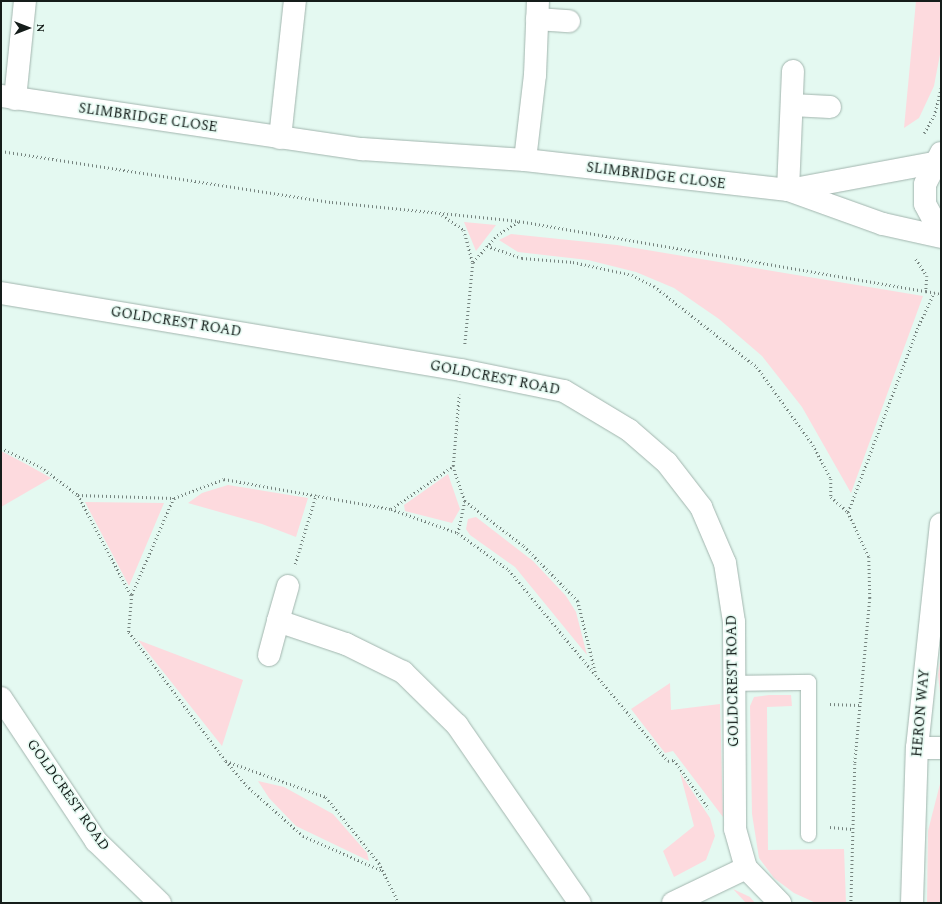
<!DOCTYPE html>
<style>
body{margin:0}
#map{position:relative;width:942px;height:904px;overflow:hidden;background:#e4f9f1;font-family:Spectral,serif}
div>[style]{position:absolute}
.green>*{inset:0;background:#fddade}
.path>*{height:2.5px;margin-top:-1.25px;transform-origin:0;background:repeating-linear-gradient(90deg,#76847f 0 1px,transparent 0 4px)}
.roads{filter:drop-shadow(0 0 1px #a2b5ae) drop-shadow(0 0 1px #a2b5ae)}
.lane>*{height:15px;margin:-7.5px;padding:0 7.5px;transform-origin:7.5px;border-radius:7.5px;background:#fff}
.street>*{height:22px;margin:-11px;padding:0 11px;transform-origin:11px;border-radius:11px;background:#fff}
.secondary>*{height:22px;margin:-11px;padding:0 11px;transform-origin:11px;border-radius:11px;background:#fff}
span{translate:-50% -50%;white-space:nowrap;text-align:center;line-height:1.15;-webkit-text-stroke:3px #e4f9f1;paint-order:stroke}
.street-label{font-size:14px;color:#151d1a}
.frame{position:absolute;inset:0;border:2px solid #151d1a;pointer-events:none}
.north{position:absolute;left:8px;top:8px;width:40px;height:40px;-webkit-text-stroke:3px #e4f9f1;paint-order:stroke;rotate:90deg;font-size:11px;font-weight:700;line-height:16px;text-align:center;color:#151d1a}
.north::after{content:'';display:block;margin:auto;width:14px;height:18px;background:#151d1a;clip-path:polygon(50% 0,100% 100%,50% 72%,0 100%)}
</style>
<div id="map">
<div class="green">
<i style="clip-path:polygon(916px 1px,941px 1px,941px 49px,934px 86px,919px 118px,904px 128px)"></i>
<i style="clip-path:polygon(464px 222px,496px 225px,476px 251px)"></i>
<i style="clip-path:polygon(511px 234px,617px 245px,923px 296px,851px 493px,802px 407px,762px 356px,719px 319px,674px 288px,636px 272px,588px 260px,518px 252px,499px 240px)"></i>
<i style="clip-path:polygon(1px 451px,26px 464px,51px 478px,1px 507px)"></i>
<i style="clip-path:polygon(448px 474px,460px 509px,452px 523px,405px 511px,404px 505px)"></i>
<i style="clip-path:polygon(228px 485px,308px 498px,296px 537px,262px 524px,188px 503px,202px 493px)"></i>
<i style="clip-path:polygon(85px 502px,164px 503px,129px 586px)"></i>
<i style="clip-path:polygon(476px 517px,533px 561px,566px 596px,576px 612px,587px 655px,515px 567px,470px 535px,466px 529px,468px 519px)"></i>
<i style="clip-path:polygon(138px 640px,243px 680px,222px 746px)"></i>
<i style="clip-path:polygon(941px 654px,941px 702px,938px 675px)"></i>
<i style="clip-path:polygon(670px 683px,671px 710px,720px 704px,723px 817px,673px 751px,665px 753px,631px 709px)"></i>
<i style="clip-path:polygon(769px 695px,791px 695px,792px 706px,767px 707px,768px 850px,844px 849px,846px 903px,816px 903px,794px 893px,774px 878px,759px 858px,752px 814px,750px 706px,754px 697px)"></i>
<i style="clip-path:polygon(680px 773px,710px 818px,715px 836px,706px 860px,674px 877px,663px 851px,694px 826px)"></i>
<i style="clip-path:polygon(941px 780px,941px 903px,927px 903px,928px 831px)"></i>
<i style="clip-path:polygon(258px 781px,284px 787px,333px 814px,367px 853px,369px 861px,296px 826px,269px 798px)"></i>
<i style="clip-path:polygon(733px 889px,750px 897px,755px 903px,746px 903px)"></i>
</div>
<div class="path">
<i style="left:924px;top:133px;width:20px;rotate:-60deg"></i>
<i style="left:934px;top:116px;width:30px;rotate:-76deg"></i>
<i style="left:1px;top:151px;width:335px;rotate:8.8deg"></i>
<i style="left:332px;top:202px;width:188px;rotate:5.8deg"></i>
<i style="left:519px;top:221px;width:413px;rotate:9.8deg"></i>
<i style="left:442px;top:215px;width:27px;rotate:34deg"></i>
<i style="left:464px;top:230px;width:34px;rotate:75deg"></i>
<i style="left:473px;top:263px;width:82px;rotate:95.6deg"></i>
<i style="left:487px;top:246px;width:37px;rotate:19deg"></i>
<i style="left:522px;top:258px;width:51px;rotate:4.5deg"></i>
<i style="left:573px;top:262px;width:60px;rotate:12.4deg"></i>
<i style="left:632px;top:275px;width:25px;rotate:27deg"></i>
<i style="left:654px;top:286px;width:131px;rotate:38.2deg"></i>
<i style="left:757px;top:367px;width:96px;rotate:54.3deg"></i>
<i style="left:813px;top:445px;width:38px;rotate:62deg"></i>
<i style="left:831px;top:479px;width:18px;rotate:90deg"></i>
<i style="left:831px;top:497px;width:23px;rotate:41deg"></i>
<i style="left:848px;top:512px;width:50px;rotate:65deg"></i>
<i style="left:869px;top:557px;width:41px;rotate:88.6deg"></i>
<i style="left:870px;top:598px;width:167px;rotate:95.2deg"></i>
<i style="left:855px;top:764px;width:139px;rotate:91.6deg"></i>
<i style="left:916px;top:259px;width:20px;rotate:57deg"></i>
<i style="left:927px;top:276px;width:15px;rotate:94deg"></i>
<i style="left:926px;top:291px;width:15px;rotate:11deg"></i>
<i style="left:473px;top:262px;width:36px;rotate:-48deg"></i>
<i style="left:497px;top:235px;width:25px;rotate:-32deg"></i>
<i style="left:1px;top:448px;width:44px;rotate:25.4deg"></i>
<i style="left:41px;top:467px;width:46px;rotate:37.1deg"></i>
<i style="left:78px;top:495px;width:96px;rotate:1.8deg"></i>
<i style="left:174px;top:498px;width:53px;rotate:-20.8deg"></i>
<i style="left:224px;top:479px;width:170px;rotate:10.2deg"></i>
<i style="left:391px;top:509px;width:75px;rotate:-34.7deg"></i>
<i style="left:453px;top:466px;width:72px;rotate:-85.2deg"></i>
<i style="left:453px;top:466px;width:37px;rotate:71deg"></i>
<i style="left:465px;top:501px;width:33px;rotate:102deg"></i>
<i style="left:78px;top:495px;width:113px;rotate:62.1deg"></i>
<i style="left:174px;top:498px;width:106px;rotate:113.4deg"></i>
<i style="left:132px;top:595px;width:37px;rotate:95deg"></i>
<i style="left:129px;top:632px;width:161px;rotate:53.1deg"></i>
<i style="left:226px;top:761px;width:106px;rotate:19.8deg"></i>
<i style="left:326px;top:797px;width:85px;rotate:51.2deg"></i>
<i style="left:379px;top:863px;width:45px;rotate:63.4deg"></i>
<i style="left:465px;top:501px;width:74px;rotate:37.3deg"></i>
<i style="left:524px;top:546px;width:77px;rotate:45.5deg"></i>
<i style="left:578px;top:601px;width:76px;rotate:76.3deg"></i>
<i style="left:596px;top:675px;width:112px;rotate:50.1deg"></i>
<i style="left:668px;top:761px;width:6px;rotate:-9deg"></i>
<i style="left:674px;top:760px;width:60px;rotate:54.5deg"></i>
<i style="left:391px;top:509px;width:71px;rotate:19.7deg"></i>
<i style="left:458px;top:533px;width:63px;rotate:36deg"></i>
<i style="left:509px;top:570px;width:134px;rotate:50.5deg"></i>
<i style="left:848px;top:512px;width:196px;rotate:-69.3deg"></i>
<i style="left:917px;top:329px;width:40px;rotate:-65deg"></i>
<i style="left:295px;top:564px;width:72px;rotate:-73.1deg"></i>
<i style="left:830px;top:704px;width:29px;rotate:2deg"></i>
<i style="left:226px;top:761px;width:31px;rotate:50deg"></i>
<i style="left:246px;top:785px;width:76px;rotate:41.8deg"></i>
<i style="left:303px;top:836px;width:87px;rotate:23.6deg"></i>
<i style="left:830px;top:827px;width:22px;rotate:5deg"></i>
</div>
<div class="roads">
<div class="lane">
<i style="left:734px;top:683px;width:74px;rotate:-0.8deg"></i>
<i style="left:808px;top:682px;width:152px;rotate:90deg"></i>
</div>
<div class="street">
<i style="left:537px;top:19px;width:32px;rotate:4deg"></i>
<i style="left:1px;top:96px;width:365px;rotate:8.4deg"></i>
<i style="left:362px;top:149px;width:163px;rotate:3.9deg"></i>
<i style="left:525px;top:160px;width:265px;rotate:6.5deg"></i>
<i style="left:788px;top:190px;width:101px;rotate:19.7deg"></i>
<i style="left:883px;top:224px;width:59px;rotate:12.6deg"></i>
<i style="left:15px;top:99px;width:99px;rotate:-84.2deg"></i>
<i style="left:792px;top:105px;width:38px;rotate:3deg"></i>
<i style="left:280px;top:138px;width:138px;rotate:-83.8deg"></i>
<i style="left:525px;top:160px;width:86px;rotate:-83.3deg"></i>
<i style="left:535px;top:75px;width:74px;rotate:-87.7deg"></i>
<i style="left:788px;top:190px;width:119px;rotate:-87.6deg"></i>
<i style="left:789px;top:190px;width:147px;rotate:-10.6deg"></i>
<i style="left:1px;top:293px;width:466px;rotate:9.5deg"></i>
<i style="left:461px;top:370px;width:105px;rotate:11.5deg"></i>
<i style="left:564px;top:391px;width:76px;rotate:31deg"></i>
<i style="left:629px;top:430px;width:50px;rotate:41deg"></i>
<i style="left:667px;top:463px;width:56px;rotate:52.3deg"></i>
<i style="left:701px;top:507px;width:61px;rotate:66.8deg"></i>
<i style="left:725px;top:563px;width:60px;rotate:81.3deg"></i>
<i style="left:734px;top:622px;width:207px;rotate:89.7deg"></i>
<i style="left:735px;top:829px;width:41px;rotate:74.2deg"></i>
<i style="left:746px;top:868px;width:49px;rotate:45.8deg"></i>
<i style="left:288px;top:586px;width:36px;rotate:106deg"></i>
<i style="left:278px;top:621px;width:72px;rotate:18.7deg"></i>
<i style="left:346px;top:644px;width:64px;rotate:26.2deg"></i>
<i style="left:403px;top:672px;width:76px;rotate:44.5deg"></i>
<i style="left:457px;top:725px;width:216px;rotate:55.4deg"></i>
<i style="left:269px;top:655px;width:35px;rotate:-75deg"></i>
<i style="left:1px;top:698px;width:172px;rotate:56.4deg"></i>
<i style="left:96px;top:841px;width:89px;rotate:44.1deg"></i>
<i style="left:917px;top:748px;width:24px"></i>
<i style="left:673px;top:903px;width:81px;rotate:-25.6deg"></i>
</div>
<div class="secondary">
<i style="left:941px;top:153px;width:35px;rotate:117deg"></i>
<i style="left:925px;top:184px;width:20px;rotate:90deg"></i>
<i style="left:925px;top:204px;width:34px;rotate:62deg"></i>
<i style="left:912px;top:903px;width:155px;rotate:-88.2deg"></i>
<i style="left:917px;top:748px;width:225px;rotate:-83.9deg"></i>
</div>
</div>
<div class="street-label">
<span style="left:148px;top:118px;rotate:8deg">SLIMBRIDGE CLOSE</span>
<span style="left:656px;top:176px;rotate:7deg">SLIMBRIDGE CLOSE</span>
<span style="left:176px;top:322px;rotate:9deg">GOLDCREST ROAD</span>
<span style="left:495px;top:378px;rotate:11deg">GOLDCREST ROAD</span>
<span style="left:733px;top:681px;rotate:-91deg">GOLDCREST ROAD</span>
<span style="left:921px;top:713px;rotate:-85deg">HERON WAY</span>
<span style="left:68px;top:795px;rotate:55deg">GOLDCREST ROAD</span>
</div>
<div class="frame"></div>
<div class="north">N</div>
</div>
